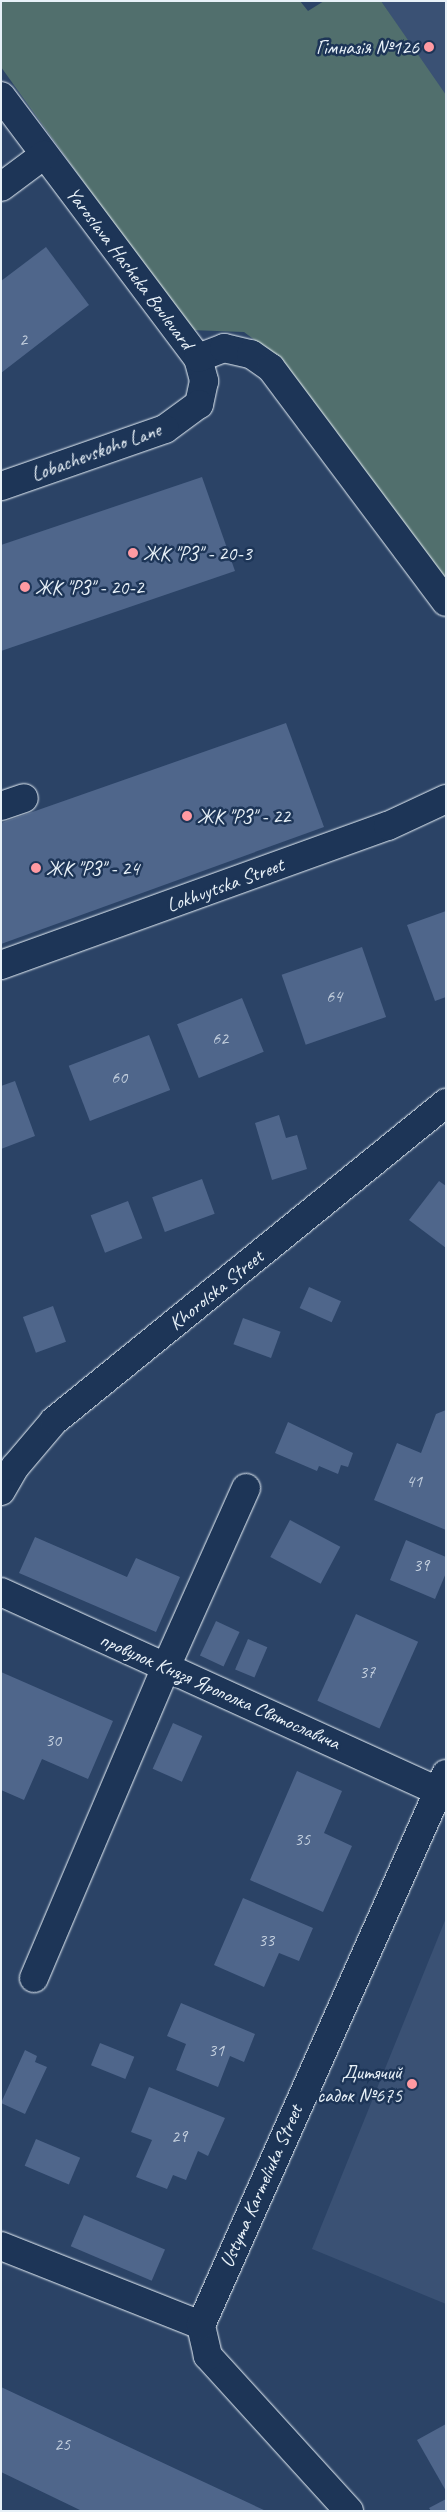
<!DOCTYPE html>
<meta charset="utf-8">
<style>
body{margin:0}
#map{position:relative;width:447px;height:2512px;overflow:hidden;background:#2b4366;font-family:Caveat,sans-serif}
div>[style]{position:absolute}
.built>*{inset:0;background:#3a5174}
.green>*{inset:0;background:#516f6d}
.building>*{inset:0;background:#4f668b;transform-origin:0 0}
.roads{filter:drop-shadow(0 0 1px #e8f1f8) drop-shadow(0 0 1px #e8f1f8)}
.minor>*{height:28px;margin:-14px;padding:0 14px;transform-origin:14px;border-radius:14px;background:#1d3557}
.dots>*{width:14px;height:14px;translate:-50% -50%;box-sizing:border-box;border:2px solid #1d3557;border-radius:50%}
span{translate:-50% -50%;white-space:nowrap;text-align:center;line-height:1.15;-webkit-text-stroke:5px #1d3557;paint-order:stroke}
.number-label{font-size:18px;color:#c2cedd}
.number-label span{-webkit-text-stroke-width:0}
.poi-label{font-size:20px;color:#e8f1f8}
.right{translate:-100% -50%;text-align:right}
.left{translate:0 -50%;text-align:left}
.street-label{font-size:20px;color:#e8f1f8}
.frame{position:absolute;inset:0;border:2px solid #e8f1f8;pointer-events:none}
</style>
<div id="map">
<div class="built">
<i style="clip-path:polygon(381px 1px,446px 1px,446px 95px,442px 92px)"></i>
<i style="clip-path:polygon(446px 1918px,446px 2304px,312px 2249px)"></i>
</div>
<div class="green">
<i style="clip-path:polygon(1px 1px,300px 1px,308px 11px,324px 1px,381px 1px,446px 95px,446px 583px,273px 354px,244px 332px,190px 330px,1px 67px)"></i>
</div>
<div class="building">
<i style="clip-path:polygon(46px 247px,89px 305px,1px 373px,1px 281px)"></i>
<i style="clip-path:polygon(202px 477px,235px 571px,1px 651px,1px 545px)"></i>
<i style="clip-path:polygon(286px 723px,324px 827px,1px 944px,1px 823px)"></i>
<i style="clip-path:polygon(446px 911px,446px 997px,435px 1001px,407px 925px)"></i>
<i style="left:362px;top:947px;width:74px;height:85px;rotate:71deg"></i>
<i style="left:242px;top:998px;width:58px;height:70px;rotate:68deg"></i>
<i style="left:149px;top:1035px;width:59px;height:86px;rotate:69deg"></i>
<i style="clip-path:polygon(15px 1081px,35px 1136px,1px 1149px,1px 1086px)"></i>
<i style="clip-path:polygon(279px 1115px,286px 1138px,297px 1135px,307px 1169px,272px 1180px,255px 1123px)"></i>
<i style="left:202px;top:1179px;width:37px;height:53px;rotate:70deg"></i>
<i style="clip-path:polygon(439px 1181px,446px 1186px,446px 1248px,409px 1220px)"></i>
<i style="left:128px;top:1201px;width:40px;height:40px;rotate:69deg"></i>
<i style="left:309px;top:1287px;width:35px;height:23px;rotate:24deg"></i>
<i style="left:53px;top:1306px;width:38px;height:32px;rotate:70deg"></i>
<i style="left:243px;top:1318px;width:40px;height:28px;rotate:20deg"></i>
<i style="clip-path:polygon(446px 1410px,446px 1530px,374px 1500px,397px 1443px,421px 1453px,436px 1414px)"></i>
<i style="clip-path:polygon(288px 1422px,353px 1453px,348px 1467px,341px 1465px,338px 1474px,319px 1466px,317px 1471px,275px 1453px)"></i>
<i style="left:290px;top:1520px;width:57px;height:42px;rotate:28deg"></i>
<i style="clip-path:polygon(35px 1537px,127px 1577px,136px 1558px,180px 1577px,156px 1632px,19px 1573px)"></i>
<i style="clip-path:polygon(406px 1540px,446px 1557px,446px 1573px,435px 1599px,390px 1580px)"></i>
<i style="left:356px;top:1614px;width:68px;height:95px;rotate:24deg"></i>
<i style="left:216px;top:1621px;width:26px;height:38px;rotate:25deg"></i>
<i style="left:248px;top:1639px;width:21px;height:33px;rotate:23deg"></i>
<i style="clip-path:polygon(1px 1672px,113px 1721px,88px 1779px,42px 1759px,24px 1800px,1px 1790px)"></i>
<i style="left:173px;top:1723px;width:32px;height:50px;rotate:24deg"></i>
<i style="clip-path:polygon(297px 1771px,342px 1791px,324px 1833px,352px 1846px,323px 1912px,250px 1880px)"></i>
<i style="clip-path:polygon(243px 1898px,313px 1928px,299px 1961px,279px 1953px,264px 1987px,214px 1965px)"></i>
<i style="clip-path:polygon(181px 2003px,255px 2034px,244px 2062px,230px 2056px,218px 2087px,176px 2070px,186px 2044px,167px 2036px)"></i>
<i style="left:100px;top:2043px;width:37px;height:24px;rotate:22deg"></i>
<i style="clip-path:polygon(25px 2050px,37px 2056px,35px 2062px,47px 2067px,25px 2114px,1px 2103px)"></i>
<i style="clip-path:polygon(149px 2087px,225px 2118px,208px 2156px,198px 2151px,186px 2180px,173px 2175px,167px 2189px,136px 2177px,152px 2140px,131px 2132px)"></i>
<i style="left:36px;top:2139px;width:48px;height:29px;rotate:23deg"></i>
<i style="left:84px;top:2215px;width:88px;height:34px;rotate:23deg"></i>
<i style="clip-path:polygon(1px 2387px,191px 2476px,266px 2511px,82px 2511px,1px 2472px)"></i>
<i style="clip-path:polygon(446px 2424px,446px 2491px,417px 2440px)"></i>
<i style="clip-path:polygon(446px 2499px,446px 2511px,431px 2511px,429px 2508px)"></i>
</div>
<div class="roads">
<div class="minor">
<i style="left:1px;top:96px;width:328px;rotate:53.1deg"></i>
<i style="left:198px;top:358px;width:24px;rotate:75deg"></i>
<i style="left:204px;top:381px;width:24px;rotate:102deg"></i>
<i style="left:199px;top:404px;width:42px;rotate:143.7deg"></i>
<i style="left:165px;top:429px;width:174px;rotate:160.8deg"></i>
<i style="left:1px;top:187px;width:54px;rotate:-36.7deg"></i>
<i style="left:198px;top:358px;width:28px;rotate:-21deg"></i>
<i style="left:224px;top:348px;width:28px;rotate:13deg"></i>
<i style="left:251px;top:354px;width:24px;rotate:35deg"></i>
<i style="left:271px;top:368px;width:292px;rotate:53.2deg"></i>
<i style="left:1px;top:806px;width:24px;rotate:-19deg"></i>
<i style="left:1px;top:965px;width:411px;rotate:-19.8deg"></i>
<i style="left:388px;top:826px;width:64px;rotate:-25deg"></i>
<i style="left:1px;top:1491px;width:28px;rotate:-60deg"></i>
<i style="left:15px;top:1467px;width:60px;rotate:-49.7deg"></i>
<i style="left:54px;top:1421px;width:505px;rotate:-39.05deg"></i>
<i style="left:1px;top:1592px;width:480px;rotate:24.5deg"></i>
<i style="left:34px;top:1978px;width:338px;rotate:-67deg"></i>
<i style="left:166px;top:1667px;width:196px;rotate:-65.9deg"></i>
<i style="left:1px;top:2246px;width:215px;rotate:21.6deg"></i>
<i style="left:349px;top:2511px;width:210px;rotate:-132.3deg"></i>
<i style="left:208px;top:2356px;width:32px;rotate:-103deg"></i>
<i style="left:201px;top:2325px;width:603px;rotate:-66.03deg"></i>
</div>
</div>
<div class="dots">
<i style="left:429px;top:47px;background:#ff9aa2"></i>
<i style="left:133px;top:553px;background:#ff9aa2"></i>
<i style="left:25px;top:587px;background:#ff9aa2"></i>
<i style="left:187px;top:816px;background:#ff9aa2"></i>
<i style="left:36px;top:868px;background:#ff9aa2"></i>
<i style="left:412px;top:2084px;background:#ff9aa2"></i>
</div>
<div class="number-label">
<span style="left:23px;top:339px">2</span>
<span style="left:334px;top:996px">64</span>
<span style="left:220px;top:1038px">62</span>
<span style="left:119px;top:1077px">60</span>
<span style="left:414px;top:1481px">41</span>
<span style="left:421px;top:1565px">39</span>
<span style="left:367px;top:1672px">37</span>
<span style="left:53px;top:1740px">30</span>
<span style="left:302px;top:1839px">35</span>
<span style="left:266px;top:1940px">33</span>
<span style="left:216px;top:2050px">31</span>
<span style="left:179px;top:2136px">29</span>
<span style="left:62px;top:2444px">25</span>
</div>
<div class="poi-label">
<span class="right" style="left:419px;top:47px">Гімназія №126</span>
<span class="left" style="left:143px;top:553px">ЖК "РЗ" - 20-3</span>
<span class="left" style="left:35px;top:587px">ЖК "РЗ" - 20-2</span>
<span class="left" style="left:197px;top:816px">ЖК "РЗ" - 22</span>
<span class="left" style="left:46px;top:868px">ЖК "РЗ" - 24</span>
<span class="right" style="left:402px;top:2084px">Дитячий<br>садок №675</span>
</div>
<div class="street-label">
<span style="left:130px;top:268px;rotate:53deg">Yaroslava Hasheka Boulevard</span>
<span style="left:96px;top:452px;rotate:-20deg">Lobachevskoho Lane</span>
<span style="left:225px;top:885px;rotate:-20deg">Lokhvytska Street</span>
<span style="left:216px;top:1290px;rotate:-39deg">Khorolska Street</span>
<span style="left:220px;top:1691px;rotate:24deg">провулок Князя Ярополка Святославича</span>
<span style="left:261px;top:2186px;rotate:-66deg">Ustyma Karmeliuka Street</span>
</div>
<div class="frame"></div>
</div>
